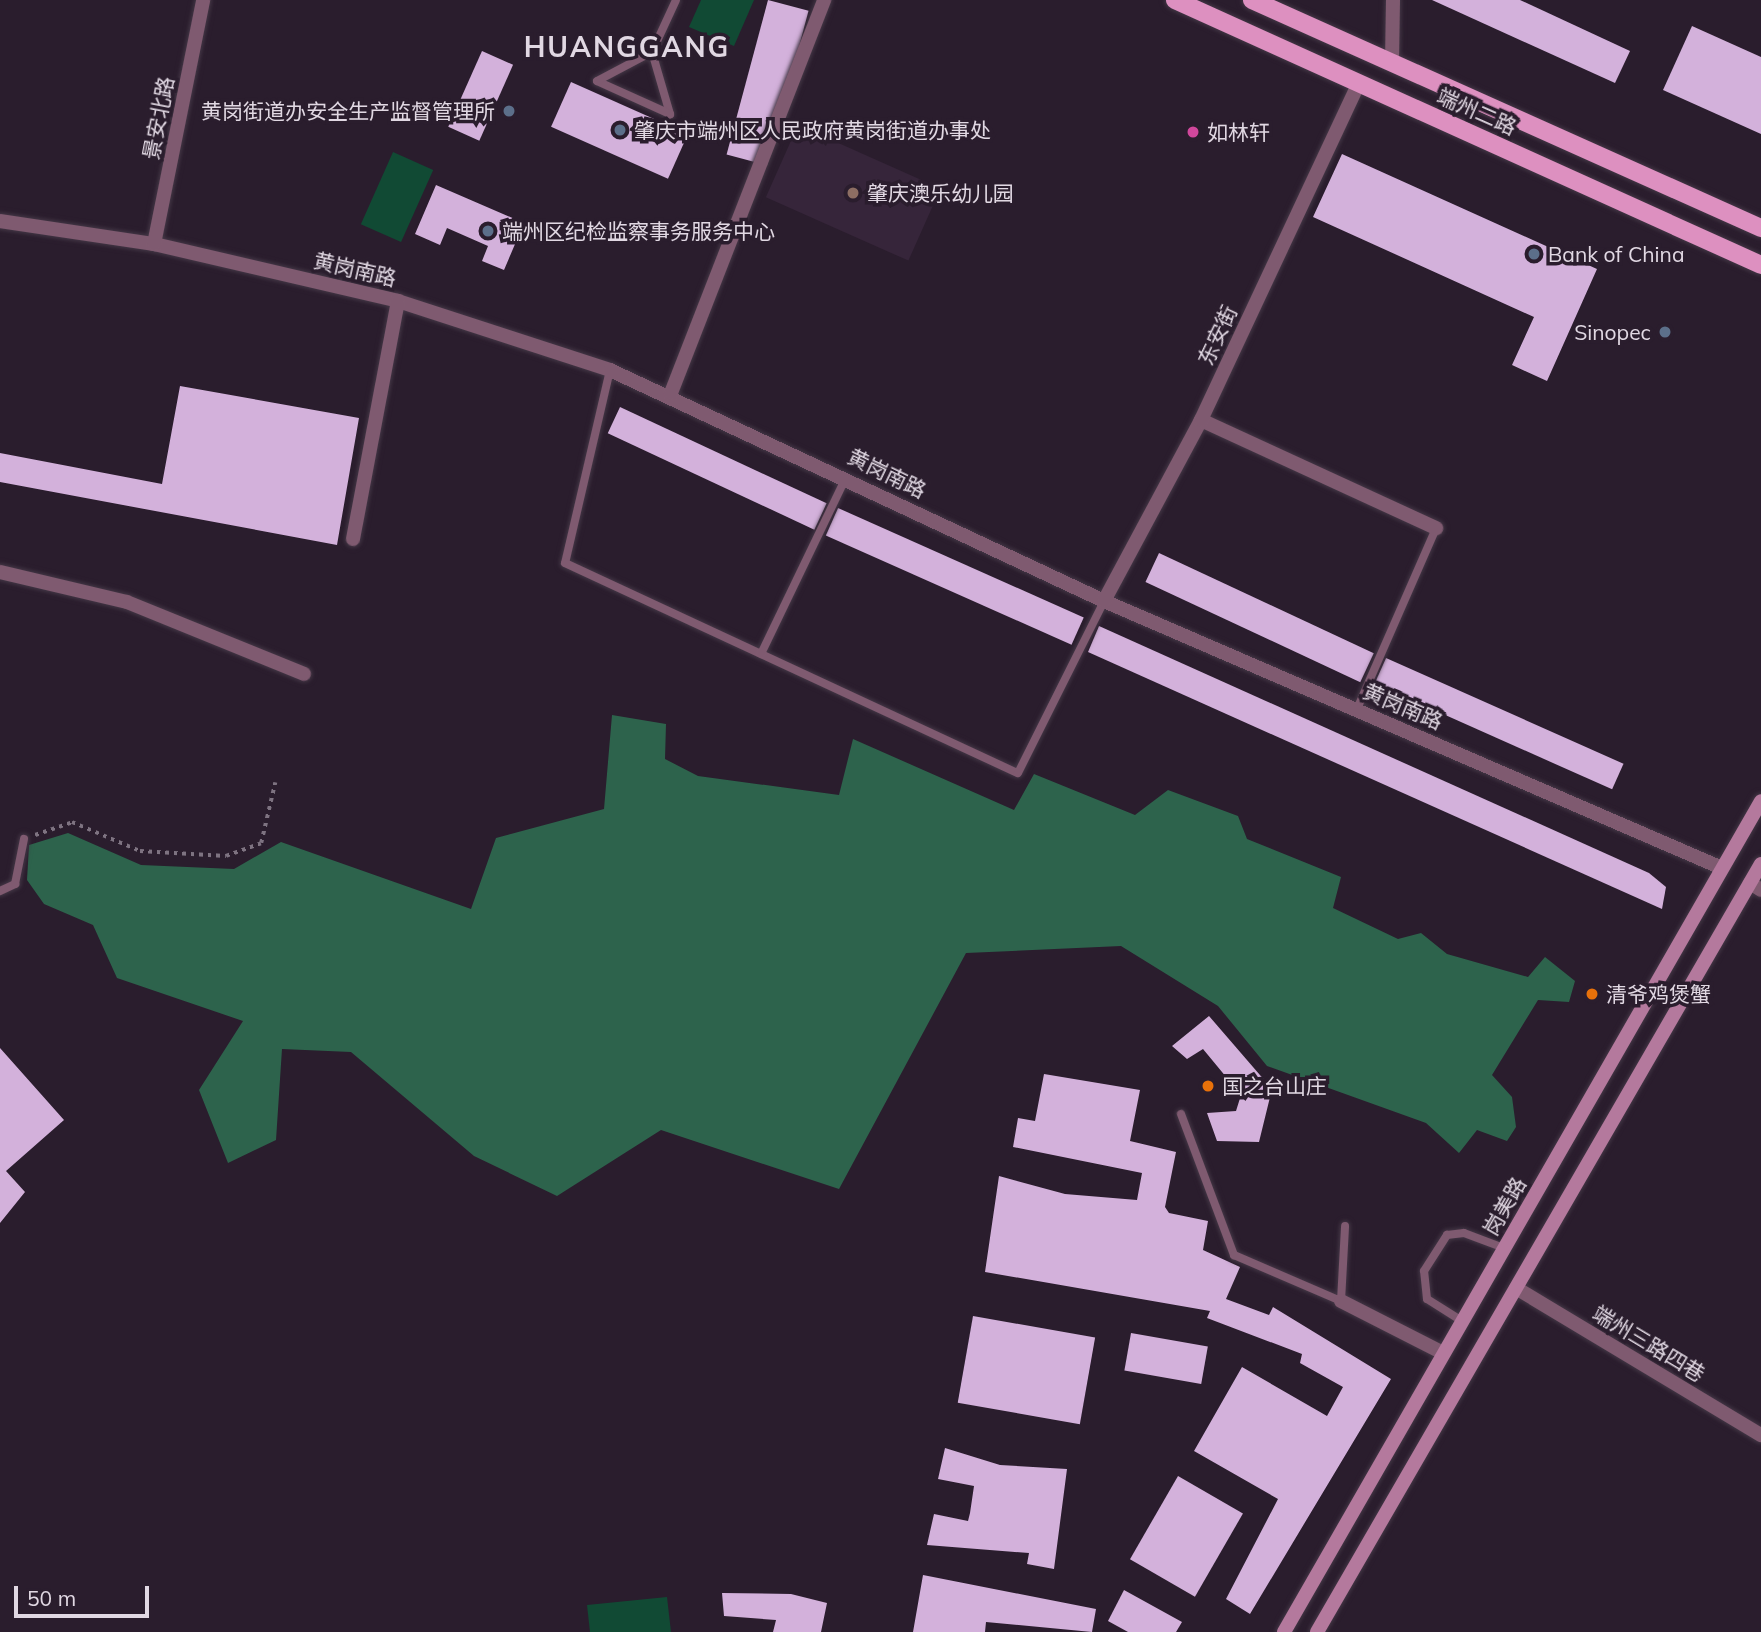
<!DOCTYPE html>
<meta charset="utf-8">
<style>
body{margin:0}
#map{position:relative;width:1761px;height:1632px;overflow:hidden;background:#2a1d2d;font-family:Mulish,"Noto Sans SC",sans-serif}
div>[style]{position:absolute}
.built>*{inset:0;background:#36253a;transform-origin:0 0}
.green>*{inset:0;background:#114a34;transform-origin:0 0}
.forest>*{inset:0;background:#2d634c}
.building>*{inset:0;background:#d3b1db;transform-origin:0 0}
.path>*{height:3.5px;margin-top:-1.75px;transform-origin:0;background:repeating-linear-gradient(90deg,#7e7381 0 3.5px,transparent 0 8.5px)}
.roads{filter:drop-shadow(0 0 2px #443746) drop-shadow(0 0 2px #443746)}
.lane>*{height:8px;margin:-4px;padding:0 4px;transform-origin:4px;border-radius:4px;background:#7f5a70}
.street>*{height:14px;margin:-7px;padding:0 7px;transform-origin:7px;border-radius:7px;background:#7f5a70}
.secondary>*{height:14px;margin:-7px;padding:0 7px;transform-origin:7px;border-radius:7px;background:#b4799d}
.primary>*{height:18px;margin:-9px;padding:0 9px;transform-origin:9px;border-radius:9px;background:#dd90c0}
.dots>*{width:19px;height:19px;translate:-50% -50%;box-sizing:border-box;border:4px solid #2a1d2d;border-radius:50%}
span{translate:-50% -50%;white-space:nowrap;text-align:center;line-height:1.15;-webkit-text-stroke:7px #2a1d2d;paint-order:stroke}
.poi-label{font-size:21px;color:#e1d8e3}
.right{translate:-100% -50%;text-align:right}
.left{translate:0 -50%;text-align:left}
.street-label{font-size:21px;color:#e1d8e3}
.district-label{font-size:28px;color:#e1d8e3;font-weight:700;letter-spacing:2px}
.scale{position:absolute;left:14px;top:1586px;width:135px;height:32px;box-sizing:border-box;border:4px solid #e1d8e3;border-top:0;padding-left:9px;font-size:21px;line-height:24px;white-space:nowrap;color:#e1d8e3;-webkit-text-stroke:5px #2a1d2d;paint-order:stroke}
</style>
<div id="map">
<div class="built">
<i style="left:798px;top:125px;width:156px;height:79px;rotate:24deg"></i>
</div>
<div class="green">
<i style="clip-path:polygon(701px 0,754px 0,734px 46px,689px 27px)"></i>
<i style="left:393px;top:152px;width:44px;height:79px;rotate:24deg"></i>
<i style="clip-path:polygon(667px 1597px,671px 1632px,590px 1632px,587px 1605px)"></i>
</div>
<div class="forest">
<i style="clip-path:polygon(612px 715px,666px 724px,665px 759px,698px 776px,839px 795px,853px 739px,1014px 810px,1034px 774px,1135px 815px,1168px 790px,1238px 816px,1247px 839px,1341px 877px,1333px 908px,1398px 939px,1421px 933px,1447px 954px,1528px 977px,1545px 957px,1575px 981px,1569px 1002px,1538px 1000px,1492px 1075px,1512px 1097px,1516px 1127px,1507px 1141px,1477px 1130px,1459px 1153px,1426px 1123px,1267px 1066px,1218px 1006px,1121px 946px,966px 953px,839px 1189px,661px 1130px,557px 1196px,474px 1156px,351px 1052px,282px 1049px,276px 1140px,228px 1163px,199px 1090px,243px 1021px,117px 978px,93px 925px,44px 904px,27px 880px,29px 845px,68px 833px,141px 865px,234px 869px,281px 842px,471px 909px,496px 838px,604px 809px)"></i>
</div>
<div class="building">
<i style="left:768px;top:0;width:42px;height:160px;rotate:15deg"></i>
<i style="clip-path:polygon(1432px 0,1520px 0,1630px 51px,1615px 83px)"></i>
<i style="clip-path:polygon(1692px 26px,1761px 57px,1761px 134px,1663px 90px)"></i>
<i style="left:482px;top:51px;width:34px;height:83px;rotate:24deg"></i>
<i style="left:571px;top:82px;width:128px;height:49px;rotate:24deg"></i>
<i style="clip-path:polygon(1342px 154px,1597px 269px,1547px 381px,1512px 365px,1534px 317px,1313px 217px)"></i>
<i style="clip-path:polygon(436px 185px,524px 223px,504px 270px,482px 261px,488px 246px,447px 228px,440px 245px,415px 234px)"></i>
<i style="clip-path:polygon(180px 386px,359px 418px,337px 545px,0 482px,0 453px,162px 484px)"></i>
<i style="left:620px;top:407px;width:228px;height:29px;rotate:25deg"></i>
<i style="left:838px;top:508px;width:269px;height:30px;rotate:24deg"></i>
<i style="left:1159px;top:553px;width:237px;height:32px;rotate:25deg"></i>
<i style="clip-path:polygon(1099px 626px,1649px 873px,1666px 887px,1662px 909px,1088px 652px)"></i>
<i style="left:1386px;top:658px;width:260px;height:28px;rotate:24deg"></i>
<i style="clip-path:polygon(1209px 1016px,1272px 1089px,1259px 1142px,1217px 1141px,1207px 1113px,1236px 1111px,1241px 1095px,1203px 1049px,1187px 1059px,1172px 1046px)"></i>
<i style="clip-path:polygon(0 1048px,64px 1120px,6px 1171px,25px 1192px,0 1223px)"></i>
<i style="clip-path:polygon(1044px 1074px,1140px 1090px,1130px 1141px,1176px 1152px,1165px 1207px,1169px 1213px,1208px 1221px,1203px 1250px,1240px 1267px,1226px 1299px,1269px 1315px,1273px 1307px,1391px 1379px,1250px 1614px,1226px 1599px,1278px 1499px,1194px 1451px,1242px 1367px,1327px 1416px,1343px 1387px,1300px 1363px,1302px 1354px,1207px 1318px,1210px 1311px,985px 1272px,999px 1176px,1065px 1194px,1137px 1200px,1142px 1173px,1013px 1147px,1018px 1118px,1035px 1121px)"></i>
<i style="left:973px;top:1316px;width:124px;height:88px;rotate:10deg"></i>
<i style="left:1131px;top:1333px;width:78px;height:38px;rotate:10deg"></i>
<i style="clip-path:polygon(945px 1448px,1000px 1465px,1067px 1469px,1054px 1569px,1027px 1564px,1029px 1553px,927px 1545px,934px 1514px,968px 1521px,970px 1513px,974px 1486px,938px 1479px)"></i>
<i style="left:1178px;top:1476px;width:75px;height:96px;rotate:30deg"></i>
<i style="clip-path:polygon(923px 1575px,1096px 1609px,1092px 1632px,986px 1622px,985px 1632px,913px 1632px)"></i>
<i style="clip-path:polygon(1124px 1590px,1182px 1622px,1176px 1632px,1128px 1632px,1108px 1621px)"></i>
<i style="clip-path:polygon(722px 1593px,791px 1594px,827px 1603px,821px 1632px,773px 1632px,776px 1620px,724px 1616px)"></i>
</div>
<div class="path">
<i style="left:35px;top:835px;width:39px;rotate:-19deg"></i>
<i style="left:72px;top:822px;width:74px;rotate:23.1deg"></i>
<i style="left:140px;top:851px;width:86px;rotate:3.3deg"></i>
<i style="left:226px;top:856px;width:37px;rotate:-20deg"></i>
<i style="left:261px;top:843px;width:62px;rotate:-76.9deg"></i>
</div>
<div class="roads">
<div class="lane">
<i style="left:652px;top:52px;width:65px;rotate:73.8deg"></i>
<i style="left:670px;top:114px;width:80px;rotate:-155.7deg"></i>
<i style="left:597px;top:81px;width:62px;rotate:-27.8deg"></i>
<i style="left:652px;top:52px;width:57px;rotate:-65.2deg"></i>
<i style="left:610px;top:370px;width:198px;rotate:103.1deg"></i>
<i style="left:565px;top:563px;width:499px;rotate:24.9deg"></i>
<i style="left:1018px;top:773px;width:192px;rotate:-63.4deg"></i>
<i style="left:761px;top:654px;width:196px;rotate:-64.3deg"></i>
<i style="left:1357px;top:709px;width:197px;rotate:-66.4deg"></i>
<i style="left:0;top:891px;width:17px;rotate:-25deg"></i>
<i style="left:15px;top:884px;width:46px;rotate:-78.7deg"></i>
<i style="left:1181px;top:1114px;width:151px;rotate:69.4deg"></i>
<i style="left:1234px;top:1255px;width:116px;rotate:23.3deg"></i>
<i style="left:1341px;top:1301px;width:75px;rotate:-86.9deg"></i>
<i style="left:1462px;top:1321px;width:41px;rotate:-147.8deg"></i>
<i style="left:1427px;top:1299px;width:28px;rotate:-96deg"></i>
<i style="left:1424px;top:1271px;width:43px;rotate:-57.4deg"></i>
<i style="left:1447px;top:1235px;width:17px;rotate:-7deg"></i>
<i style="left:1464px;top:1233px;width:43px;rotate:20.6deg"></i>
</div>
<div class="street">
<i style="left:1392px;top:63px;width:63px;rotate:-89.1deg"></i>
<i style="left:0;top:221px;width:156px;rotate:8.5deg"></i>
<i style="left:154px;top:244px;width:251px;rotate:13.1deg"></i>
<i style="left:398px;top:301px;width:223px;rotate:18deg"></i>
<i style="left:610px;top:370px;width:545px;rotate:25.06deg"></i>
<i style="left:1104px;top:601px;width:673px;rotate:23.37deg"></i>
<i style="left:154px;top:244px;width:249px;rotate:-78.6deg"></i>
<i style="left:671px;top:393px;width:422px;rotate:-68.7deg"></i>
<i style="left:1201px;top:420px;width:259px;rotate:24.7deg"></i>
<i style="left:353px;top:539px;width:242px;rotate:-79.3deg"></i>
<i style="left:0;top:572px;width:130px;rotate:13.3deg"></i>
<i style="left:127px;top:602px;width:191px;rotate:22.1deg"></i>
<i style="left:1104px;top:601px;width:205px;rotate:-61.8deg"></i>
<i style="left:1201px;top:420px;width:372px;rotate:-64.9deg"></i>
<i style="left:1750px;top:883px;width:13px;rotate:32deg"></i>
<i style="left:1516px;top:1288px;width:286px;rotate:31deg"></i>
<i style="left:1341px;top:1301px;width:114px;rotate:27deg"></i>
</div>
<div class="secondary">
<i style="left:1284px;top:1632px;width:958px;rotate:-60.14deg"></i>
<i style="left:1317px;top:1632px;width:887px;rotate:-59.97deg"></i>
</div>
<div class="primary">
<i style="left:1175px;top:0;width:643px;rotate:24.33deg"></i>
<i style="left:1252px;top:0;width:558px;rotate:24.13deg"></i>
</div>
</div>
<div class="dots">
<i style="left:509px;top:111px;background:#5c6f8a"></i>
<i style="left:620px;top:130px;background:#5c6f8a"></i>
<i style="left:1193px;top:132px;background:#d1479c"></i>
<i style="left:853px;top:193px;background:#8d6e63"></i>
<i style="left:488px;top:231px;background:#5c6f8a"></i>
<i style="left:1534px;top:254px;background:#5c6f8a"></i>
<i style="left:1665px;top:332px;background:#5c6f8a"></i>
<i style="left:1592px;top:994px;background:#e8710a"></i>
<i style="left:1208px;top:1086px;background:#e8710a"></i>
</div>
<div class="poi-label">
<span class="right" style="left:495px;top:111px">黄岗街道办安全生产监督管理所</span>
<span class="left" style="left:634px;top:130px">肇庆市端州区人民政府黄岗街道办事处</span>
<span class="left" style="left:1207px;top:132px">如林轩</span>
<span class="left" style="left:867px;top:193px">肇庆澳乐幼儿园</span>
<span class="left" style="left:502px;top:231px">端州区纪检监察事务服务中心</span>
<span class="left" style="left:1548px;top:254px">Bank of China</span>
<span class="right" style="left:1651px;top:332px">Sinopec</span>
<span class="left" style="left:1606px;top:994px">清爷鸡煲蟹</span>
<span class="left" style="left:1222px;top:1086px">国之台山庄</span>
</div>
<div class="street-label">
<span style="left:1477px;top:111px;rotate:24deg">端州二路</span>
<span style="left:158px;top:118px;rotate:-79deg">景安北路</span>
<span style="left:355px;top:269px;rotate:13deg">黄岗南路</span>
<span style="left:1217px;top:335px;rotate:-65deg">东安街</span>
<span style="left:887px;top:473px;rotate:26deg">黄岗南路</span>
<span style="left:1403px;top:706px;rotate:23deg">黄岗南路</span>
<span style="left:1504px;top:1206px;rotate:-60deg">岗美路</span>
<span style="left:1649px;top:1343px;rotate:31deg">端州三路四巷</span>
</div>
<div class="district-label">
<span style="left:627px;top:47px">HUANGGANG</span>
</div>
<div class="scale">50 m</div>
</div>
